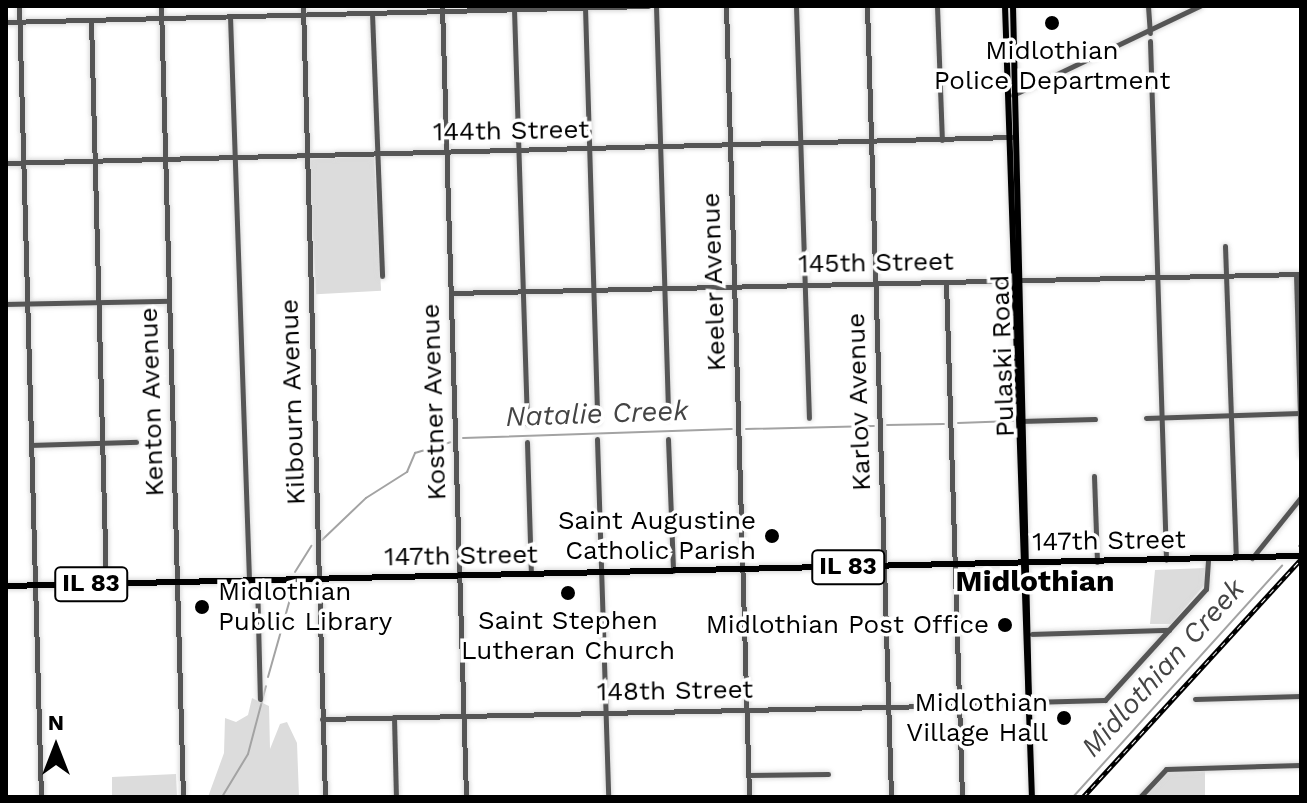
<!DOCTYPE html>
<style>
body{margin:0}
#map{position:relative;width:1307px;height:803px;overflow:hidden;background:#fff;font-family:"Work Sans",sans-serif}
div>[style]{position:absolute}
.green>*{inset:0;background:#dcdcdc;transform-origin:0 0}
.stream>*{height:2px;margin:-1px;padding:0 1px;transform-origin:1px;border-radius:1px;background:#a3a3a3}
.roads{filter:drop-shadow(0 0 2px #dbdbdb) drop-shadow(0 0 2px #dbdbdb)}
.minor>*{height:5px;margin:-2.5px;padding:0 2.5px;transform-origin:2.5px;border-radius:2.5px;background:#555}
.major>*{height:6px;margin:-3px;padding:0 3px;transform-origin:3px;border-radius:3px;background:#000}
.rail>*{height:5px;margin-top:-2.5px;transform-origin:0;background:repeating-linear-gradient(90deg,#fff 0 6px,#000 0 12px);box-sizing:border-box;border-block:2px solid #000}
.dots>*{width:22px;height:22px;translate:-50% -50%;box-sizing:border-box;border:4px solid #fff;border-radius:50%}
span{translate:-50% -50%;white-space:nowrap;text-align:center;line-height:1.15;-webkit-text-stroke:7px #fff;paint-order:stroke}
.shield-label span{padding:2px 6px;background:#fff;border:2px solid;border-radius:6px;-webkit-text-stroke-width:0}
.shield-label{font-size:24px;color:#000;font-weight:700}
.poi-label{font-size:26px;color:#000}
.right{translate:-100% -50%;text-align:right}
.left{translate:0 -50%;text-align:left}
.street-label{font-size:26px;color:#000}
.water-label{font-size:28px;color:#444;font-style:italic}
.quarter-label{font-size:30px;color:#000;font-weight:700}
.frame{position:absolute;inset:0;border:8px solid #000;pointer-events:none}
.north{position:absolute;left:16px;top:707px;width:80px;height:80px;-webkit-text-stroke:6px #fff;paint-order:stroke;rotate:0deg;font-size:22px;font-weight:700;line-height:32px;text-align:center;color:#000}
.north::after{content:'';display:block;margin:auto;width:28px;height:36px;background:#000;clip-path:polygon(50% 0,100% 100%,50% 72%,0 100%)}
</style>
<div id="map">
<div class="green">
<i style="left:374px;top:156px;width:135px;height:65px;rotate:87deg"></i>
<i style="clip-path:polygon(1205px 568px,1206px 583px,1171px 624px,1150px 624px,1155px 570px)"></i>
<i style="clip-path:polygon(252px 698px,269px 706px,270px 749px,280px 724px,287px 722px,297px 743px,299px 797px,208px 797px,224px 753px,225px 718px,236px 722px,248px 715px)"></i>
<i style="clip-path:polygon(1205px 768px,1205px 797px,1140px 797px,1166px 769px)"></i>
<i style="clip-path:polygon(176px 774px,177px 797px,112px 797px,112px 777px)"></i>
</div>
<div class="stream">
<i style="left:958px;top:423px;width:55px;rotate:-2.1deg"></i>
<i style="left:887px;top:425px;width:57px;rotate:-1deg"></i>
<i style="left:746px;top:429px;width:128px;rotate:-1.3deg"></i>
<i style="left:463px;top:438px;width:269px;rotate:-1.9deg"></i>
<i style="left:322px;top:540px;width:61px;rotate:-43.7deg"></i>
<i style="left:366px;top:498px;width:49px;rotate:-32.4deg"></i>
<i style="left:407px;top:472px;width:21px;rotate:-67deg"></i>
<i style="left:415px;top:453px;width:37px;rotate:-17deg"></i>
<i style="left:1299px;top:546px;width:3px;rotate:-45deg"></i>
<i style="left:295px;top:572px;width:31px;rotate:-58deg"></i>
<i style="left:268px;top:677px;width:96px;rotate:-74.2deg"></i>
<i style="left:222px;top:797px;width:50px;rotate:-58.8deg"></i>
<i style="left:248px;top:754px;width:70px;rotate:-75.2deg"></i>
<i style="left:1073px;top:797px;width:312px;rotate:-47.9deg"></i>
</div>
<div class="roads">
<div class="minor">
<i style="left:19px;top:6px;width:791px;rotate:88.41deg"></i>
<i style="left:161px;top:6px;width:791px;rotate:88.41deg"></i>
<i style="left:303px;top:6px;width:791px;rotate:88.41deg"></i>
<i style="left:442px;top:6px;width:791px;rotate:88.26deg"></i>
<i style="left:656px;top:6px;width:412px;rotate:88.3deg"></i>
<i style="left:726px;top:6px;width:791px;rotate:88.33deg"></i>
<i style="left:796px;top:6px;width:412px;rotate:88.2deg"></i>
<i style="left:867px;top:6px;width:791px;rotate:88.26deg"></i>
<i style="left:937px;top:6px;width:134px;rotate:87.9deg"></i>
<i style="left:1148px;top:6px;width:27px;rotate:86deg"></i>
<i style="left:585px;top:7px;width:415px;rotate:88.3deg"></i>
<i style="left:514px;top:9px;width:415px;rotate:88.2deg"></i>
<i style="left:372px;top:13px;width:263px;rotate:87.8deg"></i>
<i style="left:230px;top:16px;width:565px;rotate:88.07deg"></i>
<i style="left:91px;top:20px;width:564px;rotate:88.48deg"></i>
<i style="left:6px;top:22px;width:642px;rotate:-1.43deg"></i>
<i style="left:1150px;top:41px;width:519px;rotate:88.23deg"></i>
<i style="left:1013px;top:95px;width:207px;rotate:-25.5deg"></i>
<i style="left:6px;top:163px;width:1006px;rotate:-1.48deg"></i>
<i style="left:1225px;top:246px;width:312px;rotate:88deg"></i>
<i style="left:1296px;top:274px;width:181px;rotate:88.4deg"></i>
<i style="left:946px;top:282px;width:515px;rotate:88.22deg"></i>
<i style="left:451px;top:293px;width:850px;rotate:-1.28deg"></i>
<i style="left:6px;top:304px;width:163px;rotate:-1.1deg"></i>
<i style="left:1146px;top:418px;width:154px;rotate:-1.9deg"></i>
<i style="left:1020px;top:421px;width:75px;rotate:-1.5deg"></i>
<i style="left:597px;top:439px;width:358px;rotate:88.2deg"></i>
<i style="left:668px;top:439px;width:132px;rotate:87.8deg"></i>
<i style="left:527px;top:442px;width:132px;rotate:88.3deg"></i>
<i style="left:32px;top:445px;width:104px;rotate:-1.7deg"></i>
<i style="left:1094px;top:476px;width:86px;rotate:88deg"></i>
<i style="left:1252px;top:558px;width:78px;rotate:-51.2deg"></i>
<i style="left:257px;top:580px;width:119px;rotate:88.6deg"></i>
<i style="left:1032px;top:634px;width:137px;rotate:-1.7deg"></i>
<i style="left:1195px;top:699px;width:106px;rotate:-1.6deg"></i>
<i style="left:1029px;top:702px;width:76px;rotate:-1.5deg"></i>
<i style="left:1105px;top:700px;width:150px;rotate:-47.7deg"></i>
<i style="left:1206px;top:589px;width:30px;rotate:-86deg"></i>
<i style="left:394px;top:717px;width:80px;rotate:88.6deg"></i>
<i style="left:322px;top:719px;width:707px;rotate:-1.22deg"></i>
<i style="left:748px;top:775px;width:80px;rotate:-0.7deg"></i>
<i style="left:1140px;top:797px;width:38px;rotate:-47deg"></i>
<i style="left:1166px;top:769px;width:135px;rotate:-1.7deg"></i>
</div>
<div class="major">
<i style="left:1005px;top:6px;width:791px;rotate:88.05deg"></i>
<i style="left:1013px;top:6px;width:696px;rotate:88.68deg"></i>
<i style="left:6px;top:586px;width:1295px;rotate:-1.33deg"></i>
</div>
</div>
<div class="rail">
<i style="left:1083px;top:797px;width:323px;rotate:-47.5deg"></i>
</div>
<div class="dots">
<i style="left:1052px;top:23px;background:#000"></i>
<i style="left:772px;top:536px;background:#000"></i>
<i style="left:568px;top:593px;background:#000"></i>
<i style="left:202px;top:607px;background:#000"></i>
<i style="left:1005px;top:625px;background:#000"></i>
<i style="left:1064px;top:718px;background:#000"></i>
</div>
<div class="shield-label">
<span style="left:848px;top:567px">IL 83</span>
<span style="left:91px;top:584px">IL 83</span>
</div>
<div class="poi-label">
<span style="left:1052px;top:66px">Midlothian<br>Police Department</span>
<span class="right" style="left:756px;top:536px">Saint Augustine<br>Catholic Parish</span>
<span class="left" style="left:218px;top:607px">Midlothian<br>Public Library</span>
<span style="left:568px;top:636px">Saint Stephen<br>Lutheran Church</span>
<span class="right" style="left:989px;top:625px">Midlothian Post Office</span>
<span class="right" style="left:1048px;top:718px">Midlothian<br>Village Hall</span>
</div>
<div class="street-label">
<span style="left:511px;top:131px;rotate:-1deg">144th Street</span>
<span style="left:876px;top:263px;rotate:-1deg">145th Street</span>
<span style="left:714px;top:282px;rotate:-92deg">Keeler Avenue</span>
<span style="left:1003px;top:356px;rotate:-92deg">Pulaski Road</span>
<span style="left:152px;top:402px;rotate:-92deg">Kenton Avenue</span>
<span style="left:293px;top:402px;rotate:-92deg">Kilbourn Avenue</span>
<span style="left:434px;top:402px;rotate:-92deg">Kostner Avenue</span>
<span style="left:859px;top:402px;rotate:-92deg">Karlov Avenue</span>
<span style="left:1109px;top:541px;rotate:-1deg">147th Street</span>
<span style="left:461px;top:556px;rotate:-1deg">147th Street</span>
<span style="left:675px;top:691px;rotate:-1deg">148th Street</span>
</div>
<div class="water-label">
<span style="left:597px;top:414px;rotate:-2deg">Natalie Creek</span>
<span style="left:1163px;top:668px;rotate:-48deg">Midlothian Creek</span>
</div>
<div class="quarter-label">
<span style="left:1035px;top:581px">Midlothian</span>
</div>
<div class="frame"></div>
<div class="north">N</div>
</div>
